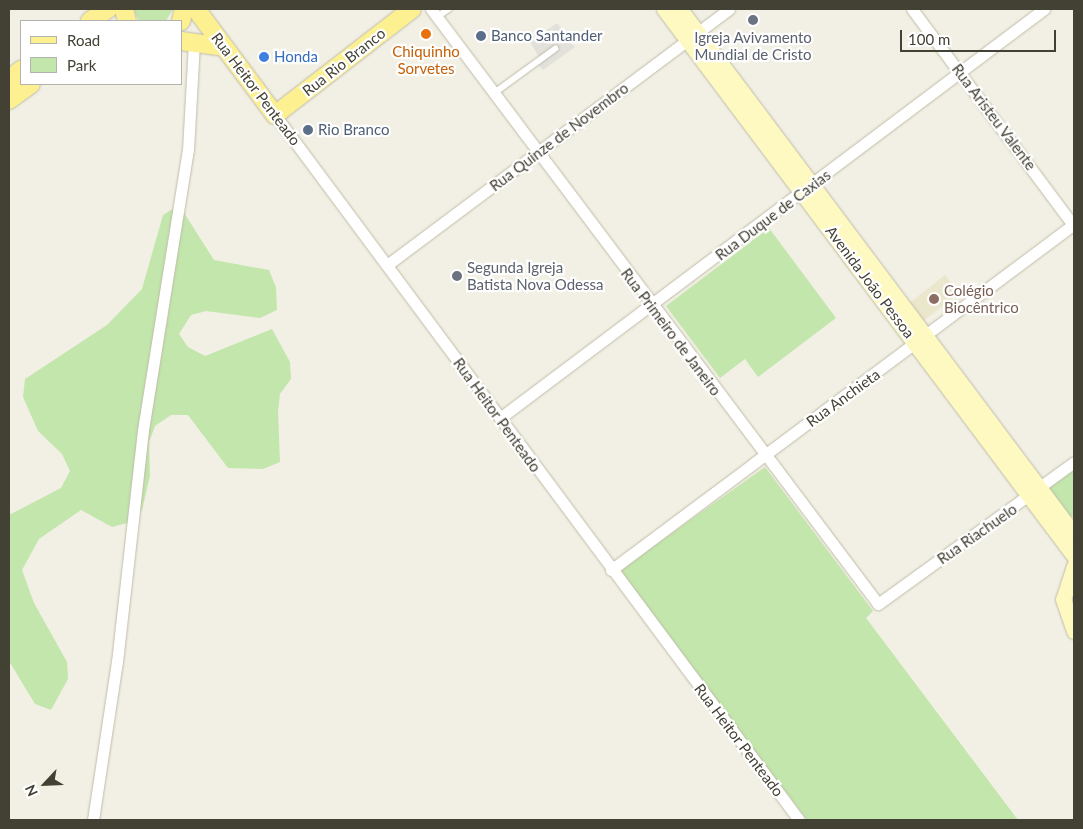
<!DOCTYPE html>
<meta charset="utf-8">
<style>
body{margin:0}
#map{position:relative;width:1083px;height:829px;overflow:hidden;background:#f2f0e4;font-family:Lato,sans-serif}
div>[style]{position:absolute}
.education>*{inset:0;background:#ebe7cd;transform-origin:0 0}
.green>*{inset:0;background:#c2e6ac}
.parking>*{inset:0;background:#e2e1dc}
.roads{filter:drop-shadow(0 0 1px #c0bca9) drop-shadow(0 0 1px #c0bca9)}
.service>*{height:5.5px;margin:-2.75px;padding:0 2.75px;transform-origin:2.75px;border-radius:2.75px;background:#fff}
.minor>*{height:11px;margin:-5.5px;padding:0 5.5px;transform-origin:5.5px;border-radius:5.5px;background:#fff}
.secondary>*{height:15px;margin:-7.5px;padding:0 7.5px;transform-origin:7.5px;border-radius:7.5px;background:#fef9c1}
.primary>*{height:18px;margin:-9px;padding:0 9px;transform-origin:9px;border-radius:9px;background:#fdf091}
.dots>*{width:14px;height:14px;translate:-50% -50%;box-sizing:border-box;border:2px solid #fff;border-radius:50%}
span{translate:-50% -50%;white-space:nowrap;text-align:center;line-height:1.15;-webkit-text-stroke:4.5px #fff;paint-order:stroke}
.service-label{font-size:15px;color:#4e5e75}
.left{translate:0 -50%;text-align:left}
.worship-label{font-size:15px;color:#5b616d}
.food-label{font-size:15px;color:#c56008}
.shop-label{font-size:15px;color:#366cbe}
.street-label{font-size:15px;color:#434034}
.education-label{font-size:15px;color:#785e54}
.frame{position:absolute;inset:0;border:10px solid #434034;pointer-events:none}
.legend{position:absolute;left:20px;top:20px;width:162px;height:65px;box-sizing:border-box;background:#fff;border:1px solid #b4b3ae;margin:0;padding:6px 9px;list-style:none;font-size:15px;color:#434034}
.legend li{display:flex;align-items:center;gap:10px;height:25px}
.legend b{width:25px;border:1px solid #b4b3ae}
.north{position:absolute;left:20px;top:759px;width:50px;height:50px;-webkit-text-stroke:4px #fff;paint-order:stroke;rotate:245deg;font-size:14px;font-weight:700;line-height:20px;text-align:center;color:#434034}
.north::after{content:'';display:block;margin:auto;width:18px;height:22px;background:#434034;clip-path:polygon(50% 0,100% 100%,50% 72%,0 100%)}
.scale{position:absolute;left:900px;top:30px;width:156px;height:22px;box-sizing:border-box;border:2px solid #434034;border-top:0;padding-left:6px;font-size:15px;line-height:18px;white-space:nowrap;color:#434034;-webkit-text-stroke:4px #fff;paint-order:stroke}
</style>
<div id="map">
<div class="education">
<i style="left:945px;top:275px;width:23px;height:47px;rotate:52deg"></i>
</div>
<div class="green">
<i style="clip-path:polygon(133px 9px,173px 9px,166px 21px,139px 21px)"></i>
<i style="clip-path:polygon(179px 205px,214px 260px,269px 270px,276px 287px,277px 310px,260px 318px,206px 311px,191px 315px,179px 334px,188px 347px,205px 356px,272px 329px,290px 362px,291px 379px,280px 394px,278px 412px,280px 462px,263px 469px,228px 468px,188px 415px,171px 415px,155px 426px,149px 442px,150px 476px,142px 510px,127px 523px,112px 527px,81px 510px,39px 539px,22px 570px,34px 603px,67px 662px,68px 679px,51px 710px,35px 704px,9px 661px,9px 515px,61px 488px,70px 471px,62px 454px,38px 431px,23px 397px,25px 379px,107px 325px,142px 289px,163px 215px)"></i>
<i style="clip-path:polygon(769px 228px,836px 318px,758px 377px,745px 359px,720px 378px,666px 306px)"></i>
<i style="clip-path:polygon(765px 467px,873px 611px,866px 618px,1018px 820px,807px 820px,617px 572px)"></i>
<i style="clip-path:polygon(1074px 468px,1074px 515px,1068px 519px,1045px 489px)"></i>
</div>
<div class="parking">
<i style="clip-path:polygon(557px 23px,575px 47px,543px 70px,538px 65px,510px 85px,506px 81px,539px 57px,530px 42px)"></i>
</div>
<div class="roads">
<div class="service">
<i style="left:437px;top:17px;width:14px;rotate:-34deg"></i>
<i style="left:493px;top:94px;width:77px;rotate:-36deg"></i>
</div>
<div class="minor">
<i style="left:431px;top:9px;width:744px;rotate:53.08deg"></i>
<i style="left:878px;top:604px;width:242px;rotate:-35.9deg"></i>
<i style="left:912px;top:9px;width:271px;rotate:53.3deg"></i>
<i style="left:275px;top:115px;width:878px;rotate:53.38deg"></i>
<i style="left:387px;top:265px;width:427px;rotate:-36.8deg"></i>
<i style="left:500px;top:418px;width:681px;rotate:-36.94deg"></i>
<i style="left:611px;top:570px;width:578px;rotate:-36.77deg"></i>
<i style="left:93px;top:820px;width:160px;rotate:-81.4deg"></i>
<i style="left:117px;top:662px;width:233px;rotate:-83.6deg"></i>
<i style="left:143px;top:430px;width:284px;rotate:-80.9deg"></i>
<i style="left:188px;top:150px;width:108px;rotate:-86.8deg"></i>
</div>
<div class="secondary">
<i style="left:664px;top:9px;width:684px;rotate:53.15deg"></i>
<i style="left:680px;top:9px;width:656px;rotate:53.11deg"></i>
<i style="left:1074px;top:566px;width:35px;rotate:108deg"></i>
<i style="left:1063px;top:599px;width:34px;rotate:71deg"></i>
</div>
<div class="primary">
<i style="left:124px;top:9px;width:12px;rotate:76deg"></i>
<i style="left:196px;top:9px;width:132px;rotate:53.3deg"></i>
<i style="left:275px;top:115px;width:173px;rotate:-37.7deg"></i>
<i style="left:90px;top:21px;width:22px;rotate:-34deg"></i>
<i style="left:181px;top:21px;width:12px;rotate:-76deg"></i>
<i style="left:181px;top:41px;width:43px;rotate:7.9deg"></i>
<i style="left:9px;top:80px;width:16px;rotate:-40deg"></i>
<i style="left:9px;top:100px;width:27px;rotate:-36deg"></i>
</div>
</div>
<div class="dots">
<i style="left:753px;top:20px;background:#6b7280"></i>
<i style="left:426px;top:34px;background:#e8710a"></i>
<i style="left:481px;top:36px;background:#5c6f8a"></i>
<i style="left:264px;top:57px;background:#3f7fe0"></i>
<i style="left:308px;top:130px;background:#5c6f8a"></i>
<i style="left:457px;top:276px;background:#6b7280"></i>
<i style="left:934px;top:299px;background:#8d6e63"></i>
</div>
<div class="service-label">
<span class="left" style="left:491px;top:36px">Banco Santander</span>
<span class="left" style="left:318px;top:130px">Rio Branco</span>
</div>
<div class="worship-label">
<span style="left:753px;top:46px">Igreja Avivamento<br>Mundial de Cristo</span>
<span class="left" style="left:467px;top:276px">Segunda Igreja<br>Batista Nova Odessa</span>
</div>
<div class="food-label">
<span style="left:426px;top:60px">Chiquinho<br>Sorvetes</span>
</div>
<div class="shop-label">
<span class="left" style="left:274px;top:57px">Honda</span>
</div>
<div class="street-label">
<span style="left:344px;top:62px;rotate:-38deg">Rua Rio Branco</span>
<span style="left:256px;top:89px;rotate:53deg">Rua Heitor Penteado</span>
<span style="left:994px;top:117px;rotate:53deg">Rua Aristeu Valente</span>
<span style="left:559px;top:137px;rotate:-37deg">Rua Quinze de Novembro</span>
<span style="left:773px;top:215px;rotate:-37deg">Rua Duque de Caxias</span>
<span style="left:870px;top:282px;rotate:53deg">Avenida João Pessoa</span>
<span style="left:671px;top:332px;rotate:53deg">Rua Primeiro de Janeiro</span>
<span style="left:843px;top:398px;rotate:-36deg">Rua Anchieta</span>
<span style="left:497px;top:415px;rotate:54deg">Rua Heitor Penteado</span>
<span style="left:977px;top:534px;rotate:-35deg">Rua Riachuelo</span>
<span style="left:739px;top:740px;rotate:53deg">Rua Heitor Penteado</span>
</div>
<div class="education-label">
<span class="left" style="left:944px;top:299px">Colégio<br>Biocêntrico</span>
</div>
<div class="frame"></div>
<ul class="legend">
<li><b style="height:6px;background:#fdf091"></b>Road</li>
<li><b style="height:14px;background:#c2e6ac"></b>Park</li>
</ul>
<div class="north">N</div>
<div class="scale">100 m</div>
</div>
